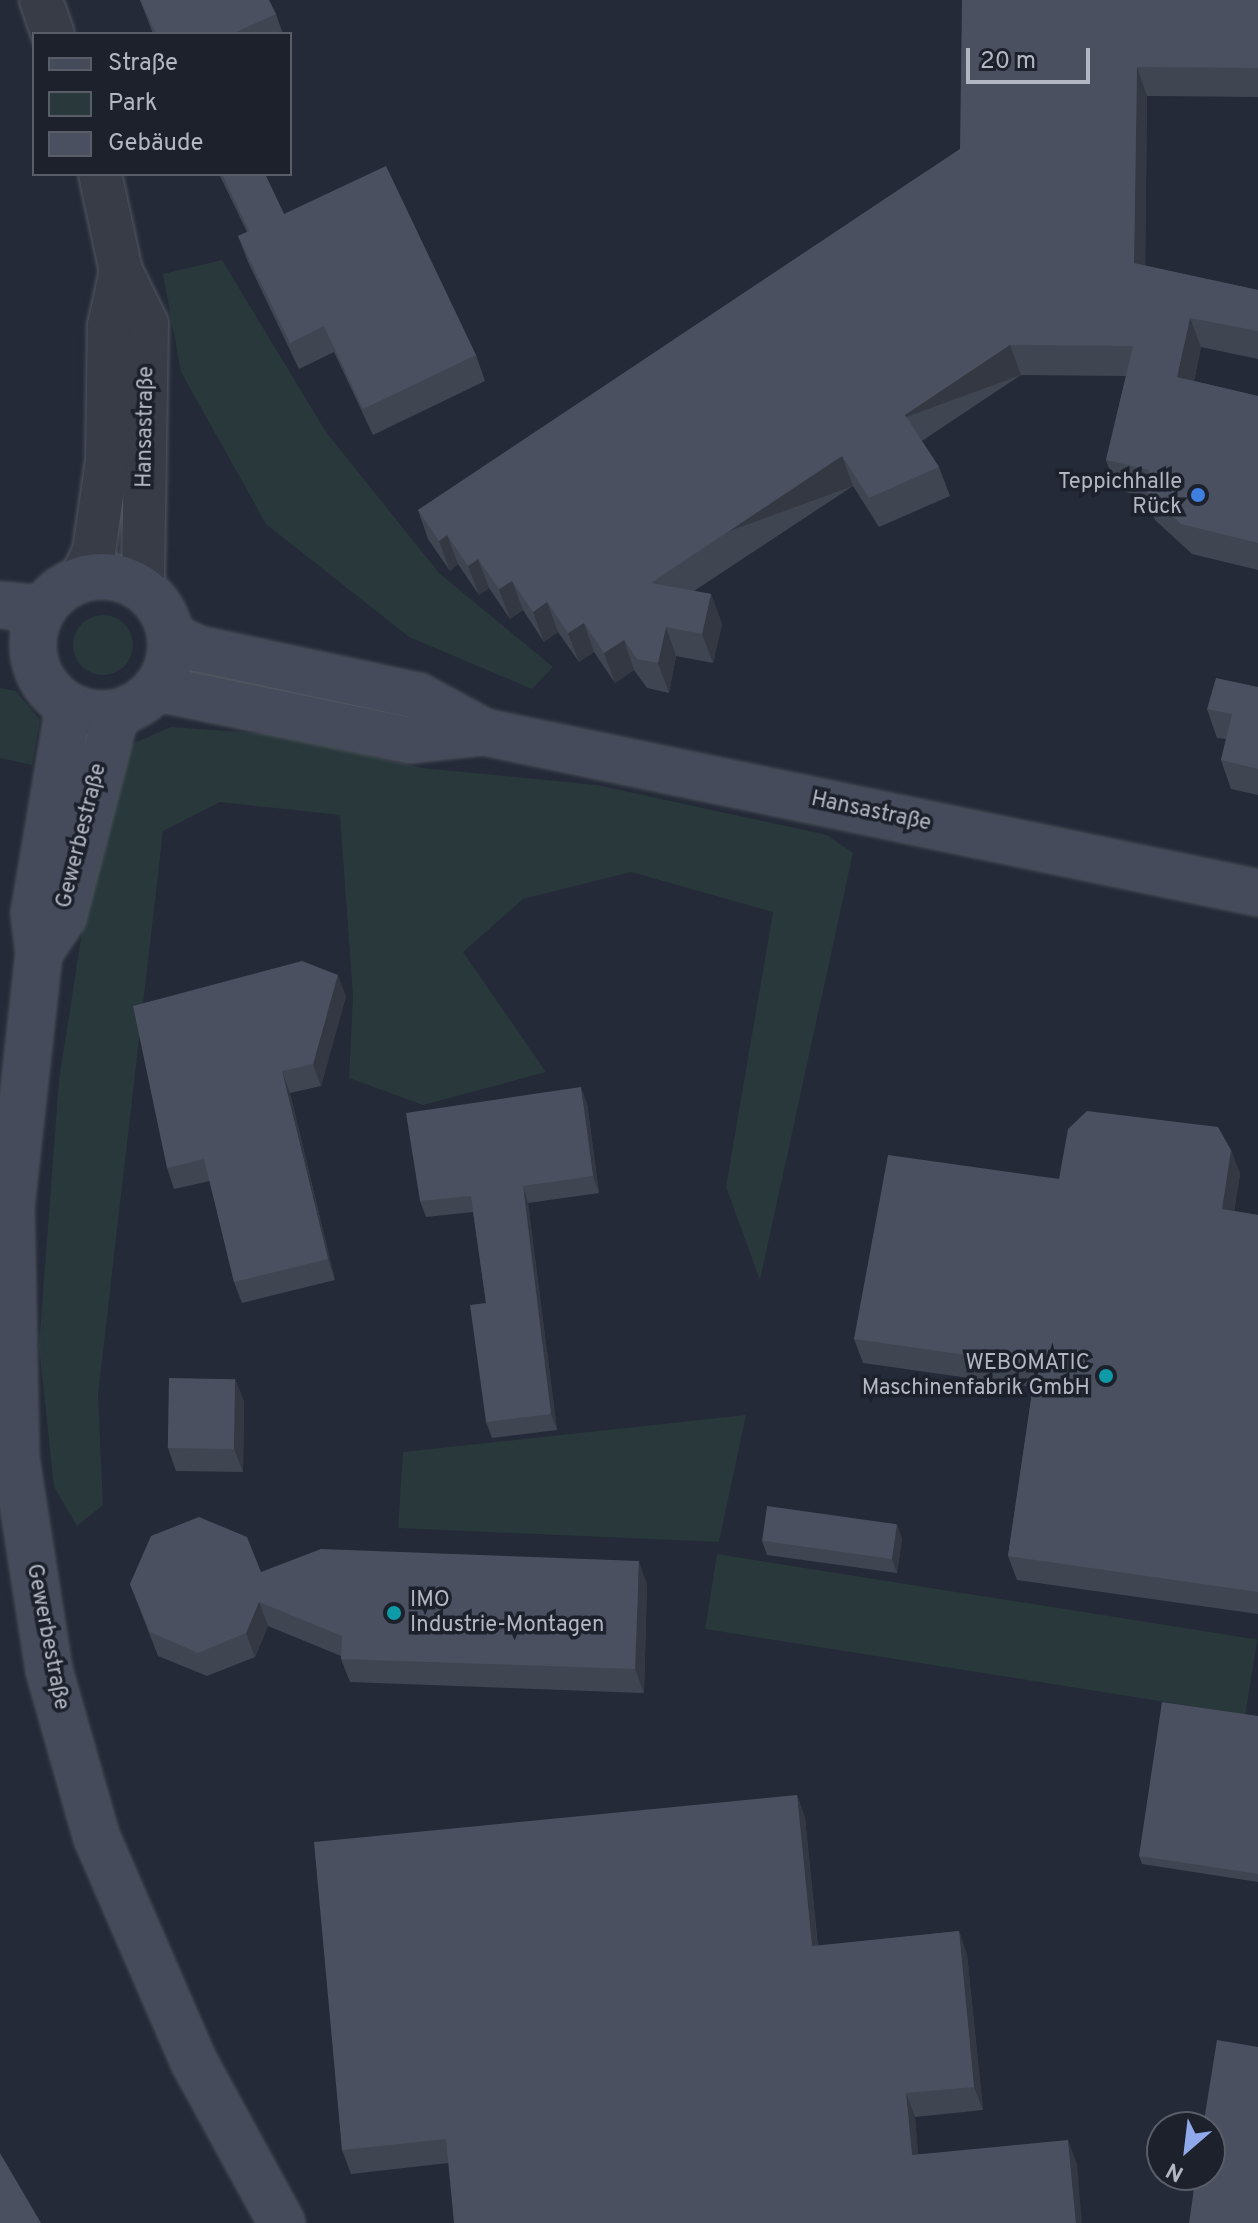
<!DOCTYPE html>
<meta charset="utf-8">
<style>
body{margin:0}
#map{position:relative;width:1258px;height:2223px;overflow:hidden;background:#242a37;font-family:Overpass,sans-serif}
div>[style]{position:absolute}
.green>*{inset:0;background:#28383b;transform-origin:0 0}
.round{border-radius:50%}
.roads{filter:drop-shadow(0 0 2px #525762) drop-shadow(0 0 2px #525762)}
.street>*{height:42px;margin:-21px;padding:0 21px;transform-origin:21px;border-radius:21px;background:#373c47}
.secondary>*{height:44px;margin:-22px;padding:0 22px;transform-origin:22px;border-radius:22px;background:#454b5a}
.secondary>.ring{margin:-22px;padding:0;box-sizing:content-box;background:none;border:44px solid #454b5a;border-radius:50%}
.wall>*{inset:0;background:#404552}
.shaded-wall>*{inset:0;background:#343842;transform-origin:0 0}
.building>*{inset:0;background:#4a505f;transform-origin:0 0}
.dots>*{width:22px;height:22px;translate:-50% -50%;box-sizing:border-box;border:4px solid #1c212c;border-radius:50%}
span{translate:-50% -50%;white-space:nowrap;text-align:center;line-height:1.15;-webkit-text-stroke:7px #1c212c;paint-order:stroke}
.street-label{font-size:22px;color:#b2b7c3}
.poi-label{font-size:22px;color:#b2b7c3}
.right{translate:-100% -50%;text-align:right}
.left{translate:0 -50%;text-align:left}
.legend{position:absolute;left:32px;top:32px;width:260px;height:144px;box-sizing:border-box;background:#1c212c;border:2px solid #585d68;margin:0;padding:10px 14px;list-style:none;font-size:24px;color:#b2b7c3}
.legend li{display:flex;align-items:center;gap:16px;height:40px}
.legend b{width:40px;border:2px solid #585d68}
.north{position:absolute;left:1146px;top:2111px;width:80px;height:80px;box-sizing:border-box;background:#1c212c;border:2px solid #585d68;border-radius:50%;rotate:208deg;font-size:22px;font-weight:700;line-height:32px;text-align:center;color:#b2b7c3}
.north::after{content:'';display:block;margin:auto;width:28px;height:36px;background:#8fa9eb;clip-path:polygon(50% 0,100% 100%,50% 72%,0 100%)}
.scale{position:absolute;left:966px;top:48px;width:124px;height:36px;box-sizing:border-box;border:4px solid #b2b7c3;border-top:0;padding-left:10px;font-size:24px;line-height:28px;white-space:nowrap;color:#b2b7c3;-webkit-text-stroke:6px #1c212c;paint-order:stroke}
</style>
<div id="map">
<div class="green">
<i style="clip-path:polygon(222px 260px,326px 432px,439px 573px,553px 667px,532px 689px,409px 637px,266px 524px,181px 372px,163px 274px)"></i>
<i class="round" style="left:73px;top:615px;width:60px;height:60px"></i>
<i style="clip-path:polygon(0 688px,16px 691px,40px 720px,32px 765px,0 758px)"></i>
<i style="clip-path:polygon(171px 727px,271px 734px,423px 768px,597px 785px,827px 835px,853px 853px,760px 1280px,726px 1187px,773px 912px,631px 872px,523px 899px,463px 952px,546px 1072px,423px 1105px,349px 1078px,353px 996px,340px 815px,220px 802px,163px 831px,98px 1395px,103px 1505px,77px 1526px,54px 1487px,39px 1346px,59px 1080px,95px 849px,123px 748px)"></i>
<i style="clip-path:polygon(746px 1415px,719px 1542px,398px 1528px,403px 1452px)"></i>
<i style="left:717px;top:1554px;width:547px;height:76px;rotate:9deg"></i>
</div>
<div class="roads">
<div class="street">
<i style="left:41px;top:0;width:36px;rotate:71deg"></i>
<i style="left:100px;top:174px;width:99px;rotate:77.8deg"></i>
<i style="left:121px;top:271px;width:59px;rotate:63.9deg"></i>
<i style="left:147px;top:324px;width:265px;rotate:90.9deg"></i>
<i style="left:81px;top:579px;width:31px;rotate:-65deg"></i>
<i style="left:94px;top:551px;width:91px;rotate:-81.8deg"></i>
<i style="left:107px;top:461px;width:135px;rotate:-89.2deg"></i>
<i style="left:109px;top:326px;width:56px;rotate:-77.7deg"></i>
</div>
<div class="secondary">
<i class="ring" style="left:33px;top:576px;width:94px;height:94px"></i>
<i style="left:0;top:605px;width:42px;rotate:5.4deg"></i>
<i style="left:171px;top:636px;width:30px;rotate:26deg"></i>
<i style="left:198px;top:649px;width:225px;rotate:12.1deg"></i>
<i style="left:418px;top:696px;width:75px;rotate:28.6deg"></i>
<i style="left:484px;top:732px;width:791px;rotate:11.75deg"></i>
<i style="left:157px;top:688px;width:259px;rotate:11.6deg"></i>
<i style="left:411px;top:740px;width:73px;rotate:-6.3deg"></i>
<i style="left:69px;top:707px;width:209px;rotate:99.6deg"></i>
<i style="left:34px;top:913px;width:40px;rotate:82.9deg"></i>
<i style="left:39px;top:953px;width:255px;rotate:96.3deg"></i>
<i style="left:11px;top:1206px;width:253px;rotate:88.9deg"></i>
<i style="left:16px;top:1459px;width:214px;rotate:81.1deg"></i>
<i style="left:49px;top:1670px;width:175px;rotate:74.1deg"></i>
<i style="left:97px;top:1838px;width:242px;rotate:66.6deg"></i>
<i style="left:193px;top:2060px;width:186px;rotate:61.4deg"></i>
<i style="left:43px;top:947px;width:36px;rotate:-56deg"></i>
<i style="left:63px;top:917px;width:210px;rotate:-75.4deg"></i>
</div>
</div>
<div class="wall">
<i style="clip-path:polygon(140px 0,276px 14px,283px 34px,153px 34px)"></i>
<i style="clip-path:polygon(1258px 0,1258px 97px,1147px 96px,1145px 266px,1258px 290px,1258px 359px,1201px 347px,1194px 381px,1258px 396px,1258px 570px,1192px 554px,1155px 520px,1146px 497px,1117px 490px,1106px 460px,1126px 376px,1021px 375px,922px 441px,939px 467px,950px 496px,879px 527px,853px 486px,694px 591px,711px 594px,722px 624px,713px 663px,676px 656px,669px 693px,647px 688px,634px 670px,615px 683px,594px 652px,579px 662px,558px 632px,544px 642px,523px 610px,510px 619px,489px 588px,479px 595px,458px 564px,450px 571px,428px 539px,418px 510px,960px 149px)"></i>
<i style="clip-path:polygon(219px 174px,265px 174px,284px 214px,476px 355px,485px 381px,373px 435px,334px 352px,299px 369px,248px 262px,238px 236px,247px 232px)"></i>
<i style="clip-path:polygon(1258px 687px,1258px 795px,1231px 789px,1221px 760px,1226px 739px,1217px 738px,1207px 709px)"></i>
<i style="clip-path:polygon(346px 996px,321px 1086px,290px 1093px,335px 1280px,242px 1303px,234px 1282px,210px 1181px,174px 1189px,167px 1168px)"></i>
<i style="clip-path:polygon(587px 1103px,599px 1193px,528px 1203px,557px 1430px,492px 1438px,486px 1422px,486px 1303px,473px 1212px,426px 1217px,420px 1201px)"></i>
<i style="clip-path:polygon(1231px 1150px,1240px 1174px,1234px 1211px,1258px 1215px,1258px 1614px,1017px 1580px,1008px 1556px,1033px 1387px,863px 1363px,854px 1339px,1059px 1179px)"></i>
<i style="clip-path:polygon(235px 1379px,244px 1402px,243px 1472px,176px 1471px,168px 1448px)"></i>
<i style="clip-path:polygon(897px 1525px,902px 1539px,897px 1573px,767px 1555px,762px 1541px)"></i>
<i style="clip-path:polygon(261px 1572px,647px 1584px,644px 1693px,350px 1682px,341px 1659px,341px 1656px,268px 1626px,255px 1657px,207px 1676px,158px 1656px,130px 1584px)"></i>
<i style="clip-path:polygon(1258px 1716px,1258px 1882px,1142px 1864px,1139px 1856px)"></i>
<i style="clip-path:polygon(797px 1795px,805px 1818px,818px 1946px,959px 1931px,967px 1955px,983px 2110px,915px 2117px,918px 2154px,1077px 2164px,448px 2163px,351px 2174px,342px 2150px)"></i>
</div>
<div class="shaded-wall">
<i style="clip-path:polygon(1137px 67px,1147px 96px,1145px 293px,1134px 263px)"></i>
<i style="clip-path:polygon(1190px 318px,1201px 347px,1188px 407px,1177px 377px)"></i>
<i style="left:1010px;top:345px;width:32px;height:126px;rotate:70deg"></i>
<i style="left:842px;top:456px;width:32px;height:229px;rotate:70deg"></i>
<i style="clip-path:polygon(447px 535px,458px 564px,450px 571px,439px 541px)"></i>
<i style="clip-path:polygon(478px 559px,489px 588px,479px 595px,468px 566px)"></i>
<i style="clip-path:polygon(512px 581px,523px 610px,510px 619px,499px 589px)"></i>
<i style="clip-path:polygon(711px 594px,722px 624px,713px 663px,702px 634px)"></i>
<i style="clip-path:polygon(547px 602px,558px 632px,544px 642px,533px 612px)"></i>
<i style="clip-path:polygon(584px 623px,594px 652px,579px 662px,568px 633px)"></i>
<i style="clip-path:polygon(666px 627px,676px 656px,669px 693px,658px 663px)"></i>
<i style="clip-path:polygon(624px 640px,634px 670px,615px 683px,604px 653px)"></i>
<i style="clip-path:polygon(338px 975px,346px 996px,321px 1086px,313px 1064px)"></i>
<i style="clip-path:polygon(282px 1071px,290px 1093px,335px 1280px,328px 1259px)"></i>
<i style="clip-path:polygon(581px 1087px,587px 1103px,599px 1193px,593px 1176px)"></i>
<i style="clip-path:polygon(1231px 1150px,1240px 1174px,1231px 1233px,1222px 1209px)"></i>
<i style="clip-path:polygon(523px 1186px,528px 1203px,557px 1430px,551px 1414px)"></i>
<i style="clip-path:polygon(235px 1379px,244px 1402px,243px 1472px,234px 1449px)"></i>
<i style="clip-path:polygon(897px 1525px,902px 1539px,897px 1573px,892px 1559px)"></i>
<i style="clip-path:polygon(639px 1561px,647px 1584px,644px 1693px,635px 1669px)"></i>
<i style="clip-path:polygon(259px 1602px,268px 1626px,255px 1657px,246px 1633px)"></i>
<i style="clip-path:polygon(797px 1795px,805px 1818px,820px 1970px,812px 1946px)"></i>
<i style="clip-path:polygon(959px 1931px,967px 1955px,983px 2110px,974px 2087px)"></i>
<i style="clip-path:polygon(906px 2093px,915px 2117px,920px 2178px,912px 2155px)"></i>
<i style="clip-path:polygon(1068px 2140px,1077px 2164px,1082px 2223px,1076px 2223px)"></i>
</div>
<div class="building">
<i style="clip-path:polygon(140px 0,269px 0,276px 14px,232px 34px,156px 34px)"></i>
<i style="clip-path:polygon(962px 0,1258px 0,1258px 68px,1137px 67px,1134px 263px,1258px 290px,1258px 331px,1190px 318px,1177px 377px,1258px 396px,1258px 543px,1181px 524px,1144px 490px,1149px 470px,1106px 460px,1133px 346px,1010px 345px,905px 415px,939px 467px,869px 498px,842px 456px,651px 583px,711px 594px,702px 634px,666px 627px,658px 663px,637px 659px,624px 640px,604px 653px,584px 623px,568px 633px,547px 602px,533px 612px,512px 581px,499px 589px,478px 559px,468px 566px,447px 535px,439px 541px,418px 510px,960px 149px)"></i>
<i style="clip-path:polygon(386px 166px,476px 355px,363px 409px,324px 326px,290px 343px,238px 236px,249px 231px,222px 174px,265px 174px,284px 214px)"></i>
<i style="clip-path:polygon(1216px 678px,1258px 687px,1258px 769px,1221px 760px,1232px 714px,1207px 709px)"></i>
<i style="clip-path:polygon(302px 961px,338px 975px,313px 1064px,282px 1071px,328px 1259px,234px 1282px,204px 1159px,167px 1168px,133px 1006px)"></i>
<i style="clip-path:polygon(581px 1087px,593px 1176px,523px 1186px,551px 1414px,486px 1422px,470px 1305px,486px 1303px,471px 1196px,420px 1201px,406px 1113px)"></i>
<i style="clip-path:polygon(1087px 1111px,1218px 1127px,1231px 1150px,1222px 1209px,1258px 1215px,1258px 1592px,1008px 1556px,1036px 1365px,854px 1339px,888px 1155px,1059px 1179px,1068px 1129px)"></i>
<i style="left:169px;top:1378px;width:66px;height:70px;rotate:1deg"></i>
<i style="left:767px;top:1506px;width:131px;height:35px;rotate:8deg"></i>
<i style="clip-path:polygon(199px 1517px,247px 1537px,261px 1572px,321px 1549px,639px 1561px,635px 1669px,341px 1659px,342px 1636px,259px 1602px,246px 1633px,198px 1653px,150px 1632px,130px 1584px,151px 1536px)"></i>
<i style="clip-path:polygon(1162px 1702px,1258px 1716px,1258px 1874px,1139px 1856px)"></i>
<i style="clip-path:polygon(797px 1795px,812px 1946px,959px 1931px,974px 2087px,906px 2093px,912px 2155px,1068px 2140px,1076px 2223px,454px 2223px,446px 2139px,342px 2150px,314px 1842px)"></i>
<i style="clip-path:polygon(1217px 2040px,1258px 2047px,1258px 2223px,1189px 2223px,1196px 2175px,1210px 2175px,1210px 2127px,1203px 2127px)"></i>
<i style="clip-path:polygon(0 2153px,41px 2223px,0 2223px)"></i>
</div>
<div class="dots">
<i style="left:1198px;top:495px;background:#3f7fe0"></i>
<i style="left:1106px;top:1376px;background:#0f9aa8"></i>
<i style="left:394px;top:1613px;background:#0f9aa8"></i>
</div>
<div class="street-label">
<span style="left:146px;top:427px;rotate:-89deg">Hansastraße</span>
<span style="left:871px;top:812px;rotate:12deg">Hansastraße</span>
<span style="left:82px;top:836px;rotate:-76deg">Gewerbestraße</span>
<span style="left:47px;top:1637px;rotate:79deg">Gewerbestraße</span>
</div>
<div class="poi-label">
<span class="right" style="left:1182px;top:495px">Teppichhalle<br>Rück</span>
<span class="right" style="left:1090px;top:1376px">WEBOMATIC<br>Maschinenfabrik GmbH</span>
<span class="left" style="left:410px;top:1613px">IMO<br>Industrie-Montagen</span>
</div>
<ul class="legend">
<li><b style="height:10px;background:#454b5a"></b>Straße</li>
<li><b style="height:22px;background:#28383b"></b>Park</li>
<li><b style="height:22px;background:#4a505f"></b>Gebäude</li>
</ul>
<div class="north">N</div>
<div class="scale">20 m</div>
</div>
